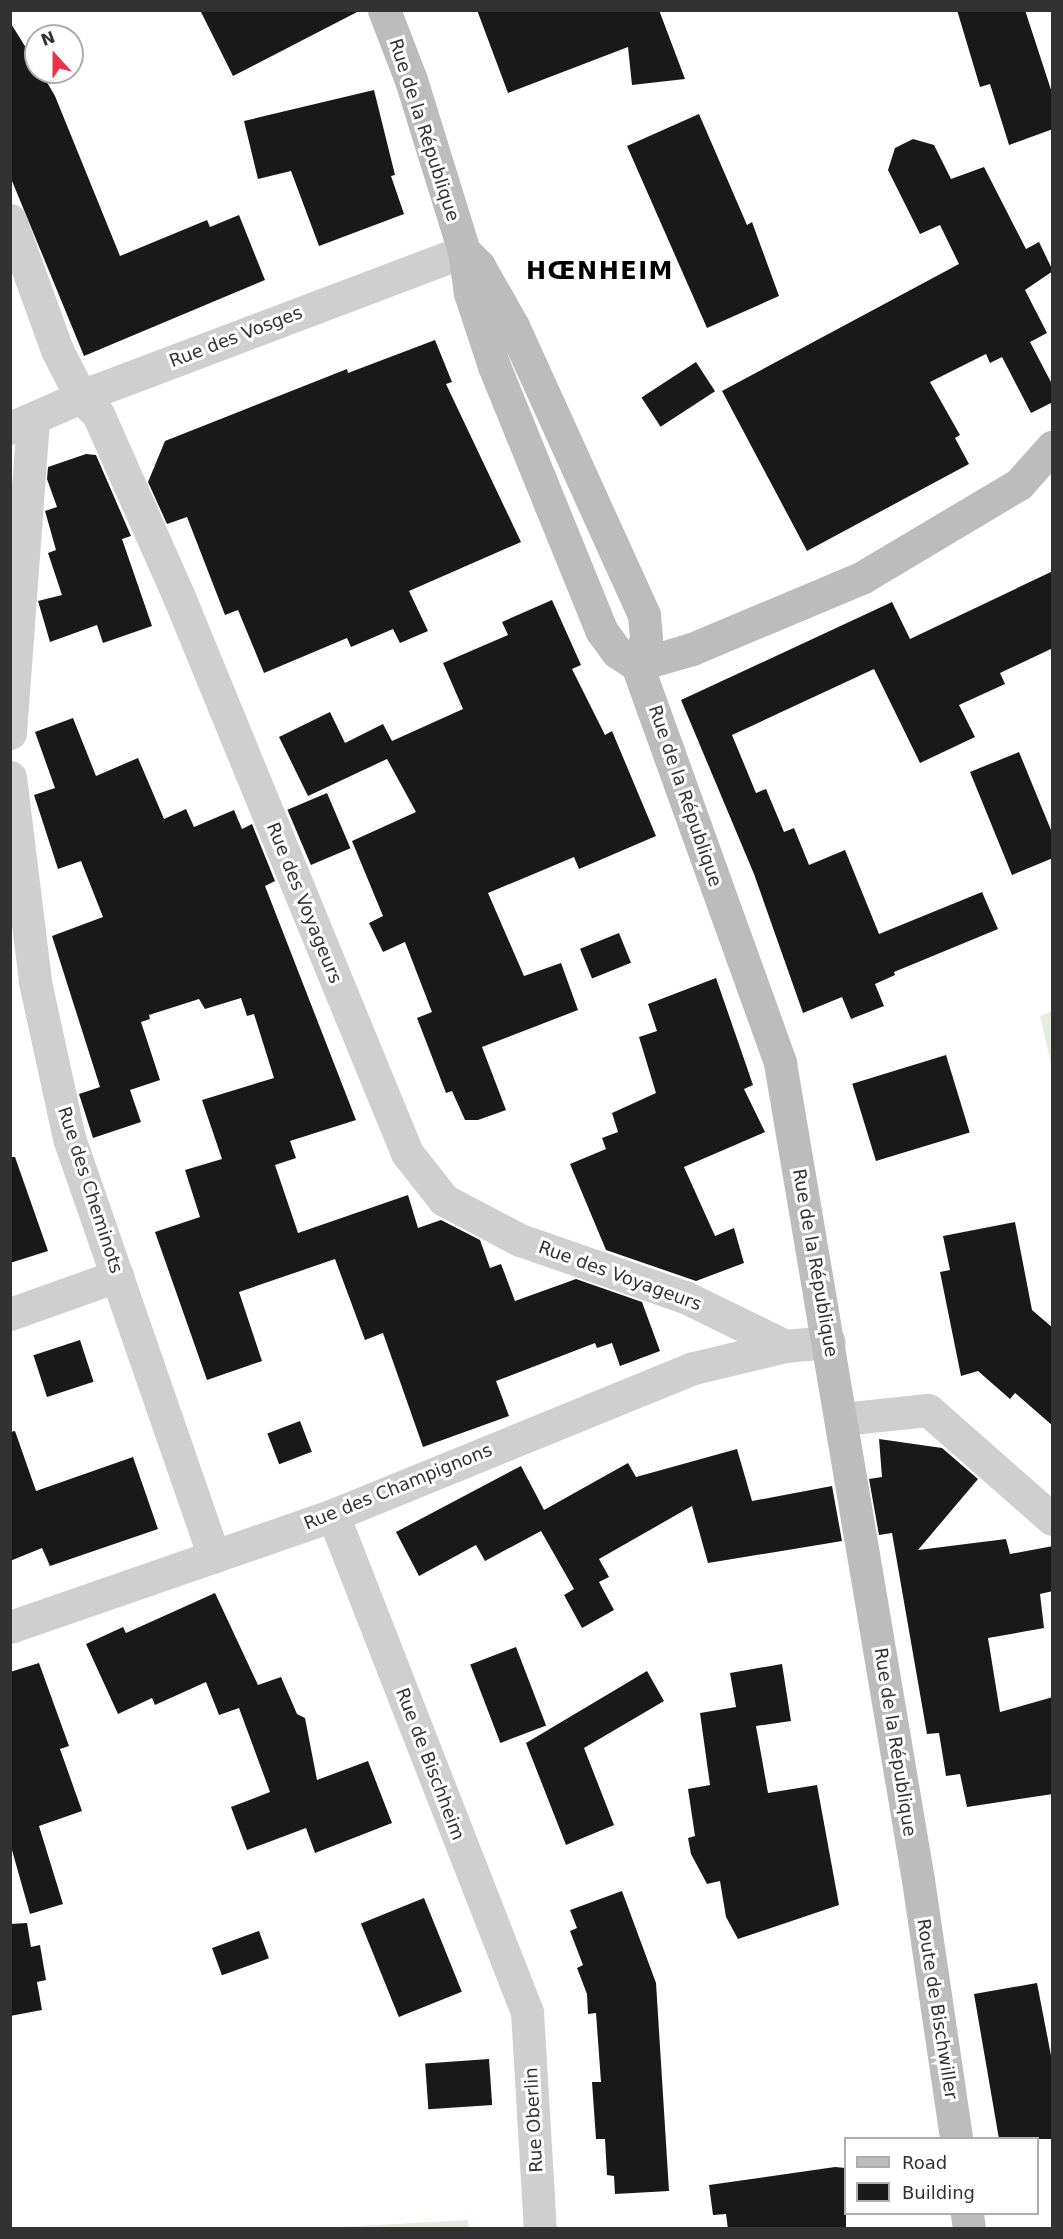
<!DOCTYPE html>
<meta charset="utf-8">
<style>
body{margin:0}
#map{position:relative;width:1063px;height:2239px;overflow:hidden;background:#fff;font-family:"DejaVu Sans",sans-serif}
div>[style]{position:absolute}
.green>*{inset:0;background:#e6ecde}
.building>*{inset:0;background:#191919;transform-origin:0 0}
.street>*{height:33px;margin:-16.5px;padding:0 16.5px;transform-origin:16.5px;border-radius:16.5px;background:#cfcfcf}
.secondary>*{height:33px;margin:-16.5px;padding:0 16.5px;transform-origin:16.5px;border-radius:16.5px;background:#bcbcbc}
span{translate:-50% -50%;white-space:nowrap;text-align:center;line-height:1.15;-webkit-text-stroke:6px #fff;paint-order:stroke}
.street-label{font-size:18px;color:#323232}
.district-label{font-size:24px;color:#000;font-weight:700;letter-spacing:1.5px}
.frame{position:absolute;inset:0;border:12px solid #323232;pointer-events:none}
.legend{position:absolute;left:844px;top:2137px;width:195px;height:78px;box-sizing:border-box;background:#fff;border:2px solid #adadad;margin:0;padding:8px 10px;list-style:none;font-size:18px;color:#323232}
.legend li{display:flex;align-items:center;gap:12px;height:30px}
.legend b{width:30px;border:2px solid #adadad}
.north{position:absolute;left:24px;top:24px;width:60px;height:60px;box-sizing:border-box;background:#fff;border:2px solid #adadad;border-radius:50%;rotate:339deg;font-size:16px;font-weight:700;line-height:24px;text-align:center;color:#323232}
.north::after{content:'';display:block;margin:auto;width:21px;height:27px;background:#ec3248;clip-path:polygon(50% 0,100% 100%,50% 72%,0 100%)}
</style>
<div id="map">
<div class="green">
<i style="clip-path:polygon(1052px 1011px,1052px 1068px,1040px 1016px)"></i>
<i style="clip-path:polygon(468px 2220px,469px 2228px,321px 2228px)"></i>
</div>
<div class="building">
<i style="clip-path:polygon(200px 10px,361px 10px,233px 76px)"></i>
<i style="clip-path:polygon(477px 10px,659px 10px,685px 79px,632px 85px,628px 47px,508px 93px)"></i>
<i style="clip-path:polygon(957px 10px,1025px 10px,1053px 96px,1053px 129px,1009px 145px,990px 84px,980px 87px)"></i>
<i style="clip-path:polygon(10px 22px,36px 64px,36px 72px,41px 72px,55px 96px,120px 256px,207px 220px,210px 227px,239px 215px,265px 280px,84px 356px,10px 176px)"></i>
<i style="clip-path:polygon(374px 90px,395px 175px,391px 176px,404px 214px,319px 246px,291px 171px,258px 179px,244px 121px)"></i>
<i style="clip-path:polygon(699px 114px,747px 225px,752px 222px,779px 296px,707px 328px,627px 146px)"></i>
<i style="clip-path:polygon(913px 139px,934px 145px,951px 179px,984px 167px,1026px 249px,1039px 242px,1053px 271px,1025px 290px,1047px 333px,1030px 342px,1053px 386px,1053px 402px,1031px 413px,1002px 357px,990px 363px,986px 354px,930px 382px,960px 435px,955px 438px,969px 464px,807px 551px,722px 391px,959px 264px,940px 225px,920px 234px,888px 170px,895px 148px)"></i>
<i style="clip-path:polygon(435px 340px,452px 382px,446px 384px,521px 542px,409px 591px,428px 631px,400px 643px,393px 629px,351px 647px,347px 638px,264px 673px,238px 610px,225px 615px,187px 517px,167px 524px,148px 482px,165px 441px,347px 369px,348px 373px)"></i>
<i style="left:696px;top:362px;width:35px;height:65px;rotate:57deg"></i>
<i style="clip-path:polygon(86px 454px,96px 455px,131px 536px,122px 539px,152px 626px,103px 643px,97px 625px,50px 642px,38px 601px,62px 595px,48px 553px,56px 550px,45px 511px,57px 507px,47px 479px,48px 467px)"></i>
<i style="clip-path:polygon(1053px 571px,1053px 648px,1000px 673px,1005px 684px,959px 705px,975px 737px,920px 763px,874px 669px,732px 735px,756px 793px,766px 789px,784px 832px,794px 828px,809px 865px,845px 850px,879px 934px,982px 892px,998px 929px,894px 972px,895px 975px,875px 984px,884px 1006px,851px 1019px,842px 997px,803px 1013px,754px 874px,681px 700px,892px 602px,910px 639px)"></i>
<i style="clip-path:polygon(552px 600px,581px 665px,572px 669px,605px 735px,612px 731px,656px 836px,579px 869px,574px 857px,488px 893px,524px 976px,561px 963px,578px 1010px,482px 1047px,506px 1110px,478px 1120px,465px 1120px,452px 1091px,446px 1093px,417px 1018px,432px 1012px,405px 942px,383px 952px,369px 923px,383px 916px,352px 841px,416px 812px,387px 759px,308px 796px,279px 737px,330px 712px,345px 743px,383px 724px,392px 741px,463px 709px,443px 663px,508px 635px,502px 622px)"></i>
<i style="clip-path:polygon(73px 718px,96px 776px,138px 758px,164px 819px,186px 809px,194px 827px,234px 810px,242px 829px,252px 824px,275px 881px,265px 886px,356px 1120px,290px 1141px,296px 1158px,275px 1165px,298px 1233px,408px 1195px,418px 1228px,441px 1220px,480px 1240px,490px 1268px,501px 1264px,515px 1301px,576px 1279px,642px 1302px,660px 1351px,620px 1366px,612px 1343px,597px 1348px,595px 1343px,496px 1381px,509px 1416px,423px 1447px,383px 1333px,365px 1340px,335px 1259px,239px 1292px,262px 1361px,207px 1380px,155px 1232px,200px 1217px,185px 1170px,222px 1159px,202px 1100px,274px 1078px,254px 1014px,247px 1016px,241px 998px,205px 1009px,199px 999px,149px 1015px,150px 1019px,141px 1022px,160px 1080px,130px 1090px,141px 1122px,93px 1138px,79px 1094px,100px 1087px,52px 936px,103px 917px,81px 861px,58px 869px,34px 795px,55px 788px,35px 732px)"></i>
<i style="clip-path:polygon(1019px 752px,1053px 835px,1053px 858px,1012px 875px,970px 772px)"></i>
<i style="left:327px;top:793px;width:60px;height:43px;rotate:67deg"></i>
<i style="left:619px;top:933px;width:32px;height:42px;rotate:68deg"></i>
<i style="clip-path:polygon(716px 978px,753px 1085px,744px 1089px,765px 1132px,684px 1167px,715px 1236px,734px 1228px,744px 1263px,696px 1281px,606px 1250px,570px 1164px,606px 1149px,602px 1138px,618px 1132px,612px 1113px,656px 1093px,639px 1037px,657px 1031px,648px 1004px)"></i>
<i style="left:946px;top:1055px;width:81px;height:98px;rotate:73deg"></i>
<i style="clip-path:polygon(10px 1157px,15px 1157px,48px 1251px,10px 1263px)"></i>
<i style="clip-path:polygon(1015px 1222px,1032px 1310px,1053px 1328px,1053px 1426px,1015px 1393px,1010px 1399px,978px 1371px,961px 1376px,940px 1272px,950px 1270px,943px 1236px)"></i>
<i style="left:80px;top:1340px;width:44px;height:49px;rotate:72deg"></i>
<i style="left:300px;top:1421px;width:33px;height:35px;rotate:69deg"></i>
<i style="clip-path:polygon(15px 1431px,36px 1491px,133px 1457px,158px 1529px,50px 1566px,42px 1548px,10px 1561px,10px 1432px)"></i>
<i style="clip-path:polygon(879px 1439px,942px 1448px,978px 1479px,918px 1550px,1006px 1539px,1010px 1554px,1053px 1546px,1053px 1591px,1040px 1594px,1044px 1628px,988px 1638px,1000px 1712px,1053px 1697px,1053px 1794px,967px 1807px,960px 1774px,946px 1776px,939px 1733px,927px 1734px,892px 1533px,879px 1535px,869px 1479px,882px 1477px)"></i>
<i style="clip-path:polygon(737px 1449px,752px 1501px,832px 1486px,842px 1541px,708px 1563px,692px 1506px,599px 1559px,609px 1577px,599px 1582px,614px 1610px,582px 1628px,564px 1595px,574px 1589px,541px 1531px,485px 1561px,476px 1545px,419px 1576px,396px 1532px,521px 1466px,544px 1510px,628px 1463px,636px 1477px)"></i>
<i style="clip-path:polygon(215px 1593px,258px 1685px,281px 1677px,297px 1714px,305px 1718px,317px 1780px,368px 1761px,392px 1823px,315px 1853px,306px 1828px,247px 1850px,231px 1807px,270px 1792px,239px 1708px,219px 1715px,206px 1682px,155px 1705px,152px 1698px,118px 1714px,86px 1644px,123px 1627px,126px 1633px)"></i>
<i style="left:516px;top:1647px;width:84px;height:49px;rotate:69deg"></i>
<i style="clip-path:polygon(39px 1663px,69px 1746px,60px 1749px,82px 1811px,39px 1826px,63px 1904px,30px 1914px,10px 1843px,10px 1672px)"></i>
<i style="clip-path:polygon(782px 1664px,791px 1721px,756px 1726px,768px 1793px,817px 1785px,839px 1905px,738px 1939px,726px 1917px,720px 1881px,707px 1884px,691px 1854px,688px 1838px,695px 1836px,688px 1789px,710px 1785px,700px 1713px,736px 1707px,730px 1673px)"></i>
<i style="clip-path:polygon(647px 1671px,664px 1701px,584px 1748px,614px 1825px,566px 1845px,526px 1743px)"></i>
<i style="clip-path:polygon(622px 1891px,656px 1983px,669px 2191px,615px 2194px,614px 2176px,607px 2175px,605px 2139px,596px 2139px,592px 2082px,601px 2082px,596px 2013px,588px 2014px,587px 1994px,577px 1968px,583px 1965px,570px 1931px,577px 1928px,570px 1910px)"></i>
<i style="left:424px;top:1898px;width:101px;height:68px;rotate:68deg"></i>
<i style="clip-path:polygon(27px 1923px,31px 1947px,40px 1945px,46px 1980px,37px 1982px,42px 2010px,10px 2016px,10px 1924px)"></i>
<i style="left:259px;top:1931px;width:29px;height:50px;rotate:70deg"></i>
<i style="clip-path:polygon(1037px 1983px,1053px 2066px,1053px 2139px,999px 2139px,974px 1994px)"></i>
<i style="left:489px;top:2059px;width:46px;height:64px;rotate:86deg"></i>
<i style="clip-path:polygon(835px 2167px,846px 2168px,846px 2229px,728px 2229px,726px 2214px,713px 2215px,709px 2185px)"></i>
</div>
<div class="street">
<i style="left:10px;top:220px;width:138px;rotate:70.1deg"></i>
<i style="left:57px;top:350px;width:53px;rotate:62.9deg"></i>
<i style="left:81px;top:397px;width:24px;rotate:45deg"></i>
<i style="left:98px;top:414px;width:200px;rotate:66.1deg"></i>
<i style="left:179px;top:597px;width:601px;rotate:67.7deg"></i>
<i style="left:407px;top:1153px;width:60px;rotate:51.8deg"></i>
<i style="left:444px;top:1200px;width:86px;rotate:27.8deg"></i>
<i style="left:520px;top:1240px;width:175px;rotate:19.1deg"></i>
<i style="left:685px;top:1297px;width:111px;rotate:26.1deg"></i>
<i style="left:785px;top:1346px;width:44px;rotate:-5.2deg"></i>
<i style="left:10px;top:428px;width:95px;rotate:-23.6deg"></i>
<i style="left:97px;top:390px;width:392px;rotate:-20.7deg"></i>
<i style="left:10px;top:733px;width:314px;rotate:-85.8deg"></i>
<i style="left:10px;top:777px;width:207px;rotate:83deg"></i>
<i style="left:35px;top:982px;width:160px;rotate:77.7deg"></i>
<i style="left:69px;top:1138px;width:443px;rotate:70.9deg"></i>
<i style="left:10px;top:1314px;width:114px;rotate:-19.6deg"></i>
<i style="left:842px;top:1419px;width:86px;rotate:-6deg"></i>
<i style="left:928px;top:1410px;width:165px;rotate:41.3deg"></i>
<i style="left:333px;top:1515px;width:534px;rotate:68.68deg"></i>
<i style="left:527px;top:2012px;width:216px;rotate:86.6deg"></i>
<i style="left:10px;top:1627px;width:342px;rotate:-19.1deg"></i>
<i style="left:333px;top:1515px;width:390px;rotate:-22.2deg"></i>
<i style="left:694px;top:1368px;width:94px;rotate:-13.6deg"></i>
</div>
<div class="secondary">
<i style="left:384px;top:10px;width:75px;rotate:68.9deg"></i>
<i style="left:411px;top:80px;width:179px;rotate:72.8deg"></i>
<i style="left:464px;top:251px;width:42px;rotate:81.9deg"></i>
<i style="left:470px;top:293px;width:77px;rotate:71.8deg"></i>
<i style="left:494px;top:366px;width:285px;rotate:67.9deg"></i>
<i style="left:601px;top:630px;width:27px;rotate:54deg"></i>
<i style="left:617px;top:652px;width:24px;rotate:33deg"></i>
<i style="left:637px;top:665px;width:423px;rotate:70.2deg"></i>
<i style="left:780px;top:1063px;width:829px;rotate:80.41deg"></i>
<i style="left:918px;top:1880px;width:261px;rotate:81.6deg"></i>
<i style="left:467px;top:254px;width:17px;rotate:45deg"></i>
<i style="left:479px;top:266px;width:69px;rotate:60.5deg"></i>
<i style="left:513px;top:326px;width:317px;rotate:65.6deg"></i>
<i style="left:644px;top:615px;width:23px;rotate:85deg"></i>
<i style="left:646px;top:638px;width:28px;rotate:108deg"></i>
<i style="left:637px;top:665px;width:57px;rotate:-16.2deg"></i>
<i style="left:692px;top:649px;width:186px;rotate:-22.8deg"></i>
<i style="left:863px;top:577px;width:182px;rotate:-30.8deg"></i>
<i style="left:1019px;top:484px;width:50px;rotate:-48.3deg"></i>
<i style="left:967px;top:2214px;width:14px;rotate:82deg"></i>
</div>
<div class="street-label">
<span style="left:424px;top:130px;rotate:72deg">Rue de la République</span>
<span style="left:236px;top:337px;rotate:-21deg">Rue des Vosges</span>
<span style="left:685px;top:796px;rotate:71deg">Rue de la République</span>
<span style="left:304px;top:903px;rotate:68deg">Rue des Voyageurs</span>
<span style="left:90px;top:1190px;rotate:72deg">Rue des Cheminots</span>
<span style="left:815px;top:1263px;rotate:80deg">Rue de la République</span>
<span style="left:620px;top:1276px;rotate:20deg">Rue des Voyageurs</span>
<span style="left:398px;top:1487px;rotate:-22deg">Rue des Champignons</span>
<span style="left:895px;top:1742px;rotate:81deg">Rue de la République</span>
<span style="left:430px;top:1764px;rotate:69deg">Rue de Bischheim</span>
<span style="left:937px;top:2009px;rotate:81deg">Route de Bischwiller</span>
<span style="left:534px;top:2120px;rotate:-93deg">Rue Oberlin</span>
</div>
<div class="district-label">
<span style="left:600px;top:272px">HŒNHEIM</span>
</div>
<div class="frame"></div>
<ul class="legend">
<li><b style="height:8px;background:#bcbcbc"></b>Road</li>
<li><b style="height:16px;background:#191919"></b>Building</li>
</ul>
<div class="north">N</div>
</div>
